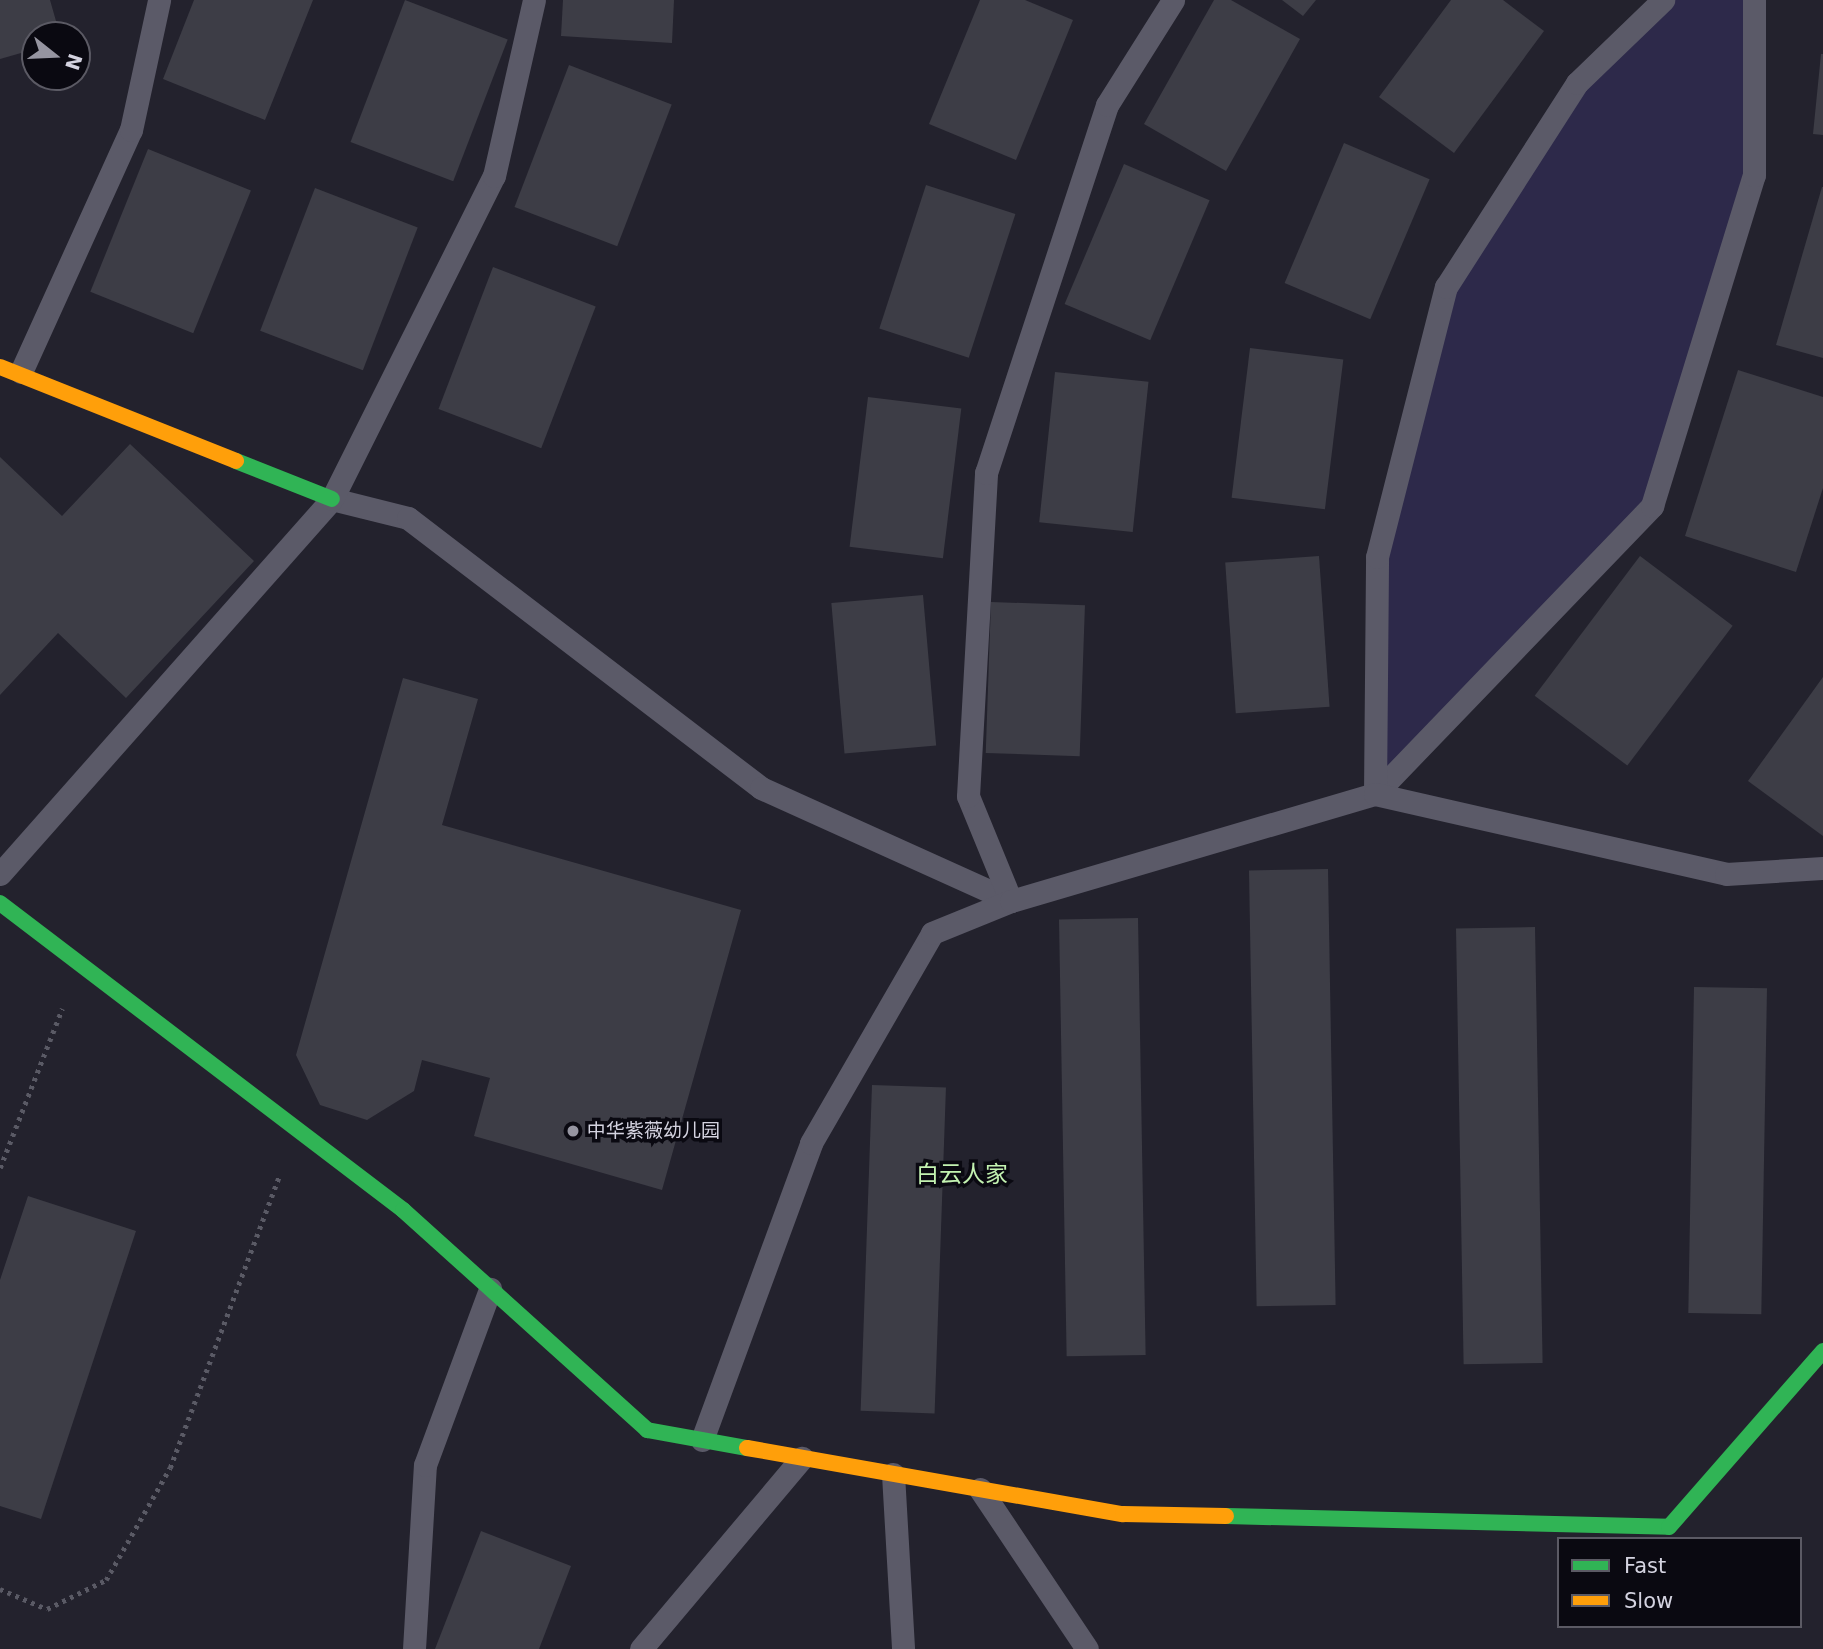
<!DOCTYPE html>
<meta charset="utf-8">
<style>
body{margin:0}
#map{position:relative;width:1823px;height:1649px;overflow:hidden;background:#23222d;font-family:"DejaVu Sans","Noto Sans SC",sans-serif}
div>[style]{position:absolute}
.green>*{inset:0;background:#2d294a}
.building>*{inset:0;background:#3d3d46;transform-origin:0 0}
.path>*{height:4.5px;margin-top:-2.25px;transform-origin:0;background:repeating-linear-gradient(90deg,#5a5a65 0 3.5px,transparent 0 8.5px)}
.lane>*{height:23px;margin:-11.5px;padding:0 11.5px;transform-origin:11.5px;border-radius:11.5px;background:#5b5a68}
.fast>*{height:16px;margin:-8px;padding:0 8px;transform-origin:8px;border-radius:8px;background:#30b455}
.slow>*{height:16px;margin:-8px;padding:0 8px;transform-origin:8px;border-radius:8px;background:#ff9f0a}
.dots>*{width:19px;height:19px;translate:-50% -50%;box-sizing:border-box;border:4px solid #0a0911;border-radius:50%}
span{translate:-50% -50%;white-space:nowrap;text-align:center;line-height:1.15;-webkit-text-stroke:7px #0a0911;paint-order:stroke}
.poi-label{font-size:19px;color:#d4d3e0}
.left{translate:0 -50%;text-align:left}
.quarter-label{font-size:23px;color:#c3f2b1}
.legend{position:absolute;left:1557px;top:1537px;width:245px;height:91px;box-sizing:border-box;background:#0a0911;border:2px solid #5b5a64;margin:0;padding:9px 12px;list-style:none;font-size:21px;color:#d4d3e0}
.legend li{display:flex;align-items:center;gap:14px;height:35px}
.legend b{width:35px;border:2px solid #5b5a64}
.north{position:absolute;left:21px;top:21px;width:70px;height:70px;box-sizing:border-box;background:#0a0911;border:2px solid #5b5a64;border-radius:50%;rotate:108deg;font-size:19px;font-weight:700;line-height:28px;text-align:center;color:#d4d3e0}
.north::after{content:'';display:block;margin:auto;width:24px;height:32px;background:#9695a1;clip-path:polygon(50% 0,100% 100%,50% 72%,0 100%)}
</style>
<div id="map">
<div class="green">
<i style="clip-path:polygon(1663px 0,1754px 0,1754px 175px,1652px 506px,1375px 794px,1377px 557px,1446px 287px,1577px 83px)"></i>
</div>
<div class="building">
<i style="clip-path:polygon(0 0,50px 0,60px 35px,35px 35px,35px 49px,0 59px)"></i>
<i style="clip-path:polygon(194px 0,313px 0,265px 120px,163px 79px)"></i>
<i style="left:405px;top:0;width:110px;height:152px;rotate:21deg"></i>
<i style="clip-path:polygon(563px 0,674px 0,672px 43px,561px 36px)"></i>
<i style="clip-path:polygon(980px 0,1025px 0,1073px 20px,1016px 160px,929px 124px)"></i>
<i style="clip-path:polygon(1214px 0,1231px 0,1300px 39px,1226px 171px,1144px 124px)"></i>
<i style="clip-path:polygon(1282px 0,1316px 0,1303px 16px)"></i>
<i style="clip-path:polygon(1451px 0,1503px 0,1544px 31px,1454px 153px,1379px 97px)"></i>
<i style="clip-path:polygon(1821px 54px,1823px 54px,1823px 135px,1813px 134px)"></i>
<i style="left:569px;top:65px;width:110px;height:152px;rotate:21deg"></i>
<i style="left:1344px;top:143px;width:93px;height:152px;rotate:23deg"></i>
<i style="left:148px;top:149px;width:111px;height:154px;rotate:22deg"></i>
<i style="left:1124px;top:164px;width:93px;height:152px;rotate:23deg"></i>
<i style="left:926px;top:185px;width:94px;height:151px;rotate:18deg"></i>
<i style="clip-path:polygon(1822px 187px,1823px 187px,1823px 358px,1776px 345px)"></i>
<i style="left:315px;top:188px;width:110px;height:153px;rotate:21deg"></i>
<i style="left:493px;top:267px;width:110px;height:152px;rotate:21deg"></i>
<i style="left:1250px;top:348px;width:94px;height:151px;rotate:7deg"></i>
<i style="clip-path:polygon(1738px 370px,1823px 397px,1823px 488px,1796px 572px,1685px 536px)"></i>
<i style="left:1055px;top:372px;width:94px;height:151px;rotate:6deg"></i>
<i style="left:868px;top:397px;width:94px;height:151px;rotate:7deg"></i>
<i style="clip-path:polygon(130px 444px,254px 561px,126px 698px,58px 633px,0 695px,0 457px,62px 516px)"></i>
<i style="left:1319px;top:556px;width:151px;height:94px;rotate:86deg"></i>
<i style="left:1640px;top:556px;width:116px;height:175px;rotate:37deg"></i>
<i style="left:923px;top:595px;width:151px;height:92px;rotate:85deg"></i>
<i style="left:991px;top:602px;width:94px;height:151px;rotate:2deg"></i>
<i style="clip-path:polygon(1823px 677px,1823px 836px,1748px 781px)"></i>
<i style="clip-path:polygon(403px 678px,478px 699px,442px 825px,741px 910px,662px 1190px,474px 1136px,490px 1078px,422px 1060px,414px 1091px,367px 1120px,320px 1105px,296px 1055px)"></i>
<i style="left:1328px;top:869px;width:436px;height:79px;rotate:89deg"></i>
<i style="left:1138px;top:918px;width:437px;height:79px;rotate:89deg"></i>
<i style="left:1535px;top:927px;width:436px;height:79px;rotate:89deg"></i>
<i style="left:1694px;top:987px;width:73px;height:326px;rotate:1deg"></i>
<i style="left:872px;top:1085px;width:74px;height:326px;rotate:2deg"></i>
<i style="clip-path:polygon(28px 1196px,136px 1231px,41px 1519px,0 1506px,0 1280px)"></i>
<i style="clip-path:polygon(481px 1531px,571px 1566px,539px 1649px,435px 1649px)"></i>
</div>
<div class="path">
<i style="left:0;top:1168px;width:171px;rotate:-68.7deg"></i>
<i style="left:0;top:1589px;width:51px;rotate:23.1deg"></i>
<i style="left:47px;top:1609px;width:66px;rotate:-26.2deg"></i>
<i style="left:106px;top:1580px;width:129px;rotate:-60.3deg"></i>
<i style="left:170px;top:1468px;width:312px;rotate:-69.5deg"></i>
</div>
<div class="lane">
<i style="left:21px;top:372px;width:266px;rotate:-65.6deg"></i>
<i style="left:131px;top:130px;width:133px;rotate:-77.8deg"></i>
<i style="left:332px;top:499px;width:78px;rotate:14deg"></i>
<i style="left:408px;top:518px;width:444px;rotate:37.4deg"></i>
<i style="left:761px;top:788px;width:274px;rotate:24.3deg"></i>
<i style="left:1375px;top:794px;width:400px;rotate:-46.1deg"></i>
<i style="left:1652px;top:506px;width:346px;rotate:-72.9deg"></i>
<i style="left:1754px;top:175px;width:175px;rotate:-90deg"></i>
<i style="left:1375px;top:794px;width:237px;rotate:-89.5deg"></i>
<i style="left:1377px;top:557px;width:279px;rotate:-75.7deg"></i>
<i style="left:1446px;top:287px;width:242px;rotate:-57.3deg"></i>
<i style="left:1577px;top:83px;width:120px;rotate:-44deg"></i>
<i style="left:0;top:874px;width:501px;rotate:-48.48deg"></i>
<i style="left:332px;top:499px;width:361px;rotate:-63.4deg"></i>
<i style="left:494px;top:176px;width:180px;rotate:-77.2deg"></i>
<i style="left:1011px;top:901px;width:113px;rotate:-112.3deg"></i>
<i style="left:968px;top:796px;width:324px;rotate:-86.8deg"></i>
<i style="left:986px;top:473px;width:387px;rotate:-71.8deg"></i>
<i style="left:1107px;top:105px;width:124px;rotate:-57.8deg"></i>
<i style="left:702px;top:1440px;width:316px;rotate:-69.8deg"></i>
<i style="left:811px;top:1143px;width:242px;rotate:-60deg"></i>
<i style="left:932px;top:933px;width:85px;rotate:-22.1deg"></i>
<i style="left:1011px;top:901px;width:379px;rotate:-16.4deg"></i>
<i style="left:1375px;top:794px;width:360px;rotate:12.8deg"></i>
<i style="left:1726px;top:874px;width:97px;rotate:-3.5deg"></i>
<i style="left:893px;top:1474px;width:175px;rotate:86.7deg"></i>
<i style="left:980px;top:1489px;width:192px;rotate:56.2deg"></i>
<i style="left:414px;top:1649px;width:184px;rotate:-86.6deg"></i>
<i style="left:425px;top:1465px;width:188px;rotate:-69.7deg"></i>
<i style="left:641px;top:1649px;width:250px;rotate:-49.9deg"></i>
</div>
<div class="fast">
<i style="left:236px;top:461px;width:103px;rotate:21.6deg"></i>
<i style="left:0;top:903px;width:507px;rotate:37.3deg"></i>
<i style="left:403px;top:1210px;width:329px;rotate:42deg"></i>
<i style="left:647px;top:1430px;width:102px;rotate:10.2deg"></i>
<i style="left:1226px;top:1516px;width:443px;rotate:1.4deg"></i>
<i style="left:1669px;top:1527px;width:234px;rotate:-48.8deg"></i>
</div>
<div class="slow">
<i style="left:0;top:367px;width:254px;rotate:21.7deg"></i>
<i style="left:747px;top:1448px;width:382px;rotate:10deg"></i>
<i style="left:1123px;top:1514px;width:103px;rotate:1.1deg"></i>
</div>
<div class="dots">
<i style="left:573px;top:1131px;background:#9695a1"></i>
</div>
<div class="poi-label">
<span class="left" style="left:587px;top:1131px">中华紫薇幼儿园</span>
</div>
<div class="quarter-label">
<span style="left:962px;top:1174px">白云人家</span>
</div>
<ul class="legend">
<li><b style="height:9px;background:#30b455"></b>Fast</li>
<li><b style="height:9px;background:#ff9f0a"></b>Slow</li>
</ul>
<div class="north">N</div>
</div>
